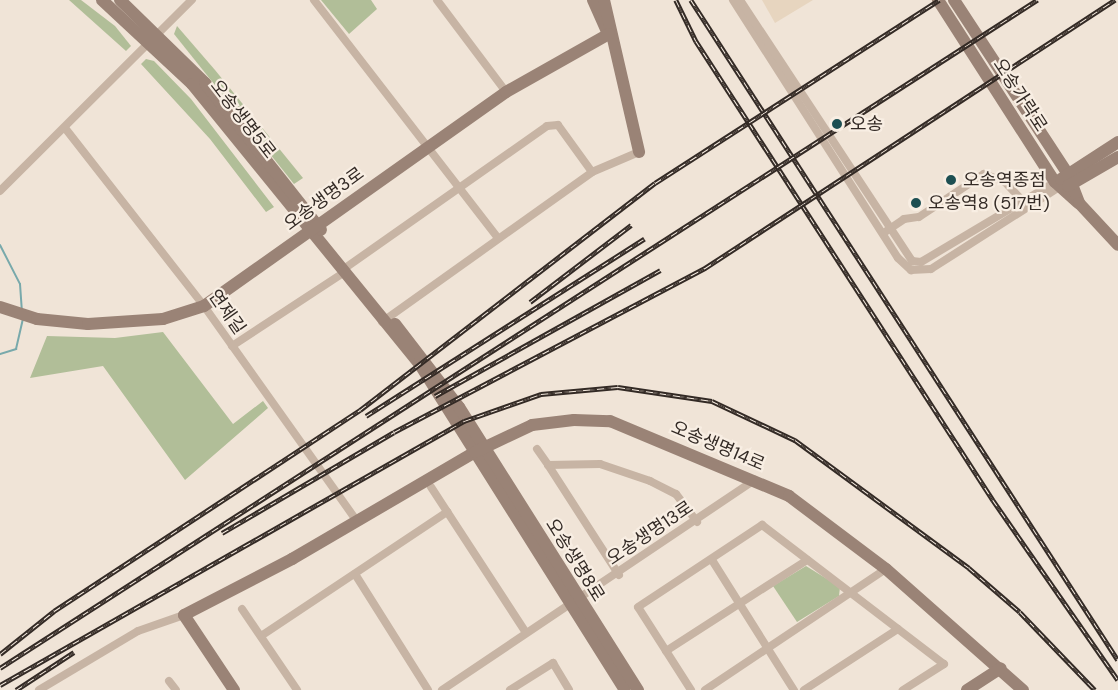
<!DOCTYPE html>
<meta charset="utf-8">
<style>
body{margin:0}
#map{position:relative;width:1118px;height:690px;overflow:hidden;background:#f0e4d7;font-family:"DM Sans","Noto Sans KR",sans-serif}
div>[style]{position:absolute}
.green>*{inset:0;background:#b1be98}
.plaza>*{inset:0;background:#e7d5bf}
.stream>*{height:2px;margin:-1px;padding:0 1px;transform-origin:1px;border-radius:1px;background:#78a9ab}
.street>*{height:8px;margin:-4px;padding:0 4px;transform-origin:4px;border-radius:4px;background:#c7b4a4}
.secondary>*{height:12px;margin:-6px;padding:0 6px;transform-origin:6px;border-radius:6px;background:#9a8376}
.rail>*{height:4.5px;margin-top:-2.25px;transform-origin:0;background:repeating-linear-gradient(90deg,#f8eee3 0 7px,#332a25 0 14px);box-sizing:border-box;border-block:2px solid #332a25}
.dots>*{width:16px;height:16px;translate:-50% -50%;box-sizing:border-box;border:3px solid #f8eee3;border-radius:50%}
span{translate:-50% -50%;white-space:nowrap;text-align:center;line-height:1.15;-webkit-text-stroke:4.5px #f8eee3;paint-order:stroke}
.street-label{font-size:18px;color:#332a25}
.poi-label{font-size:18px;color:#332a25}
.left{translate:0 -50%;text-align:left}
</style>
<div id="map">
<div class="green">
<i style="clip-path:polygon(69px 0,81px 0,115px 26px,131px 46px,126px 51px)"></i>
<i style="clip-path:polygon(321px 0,371px 0,377px 9px,349px 34px)"></i>
<i style="clip-path:polygon(177px 26px,215px 70px,303px 178px,294px 184px,174px 34px)"></i>
<i style="clip-path:polygon(146px 59px,154px 61px,191px 99px,274px 207px,266px 212px,210px 139px,141px 64px)"></i>
<i style="clip-path:polygon(163px 332px,233px 424px,263px 401px,268px 408px,185px 480px,103px 366px,30px 378px,47px 336px,115px 338px)"></i>
<i style="clip-path:polygon(806px 566px,840px 587px,839px 596px,797px 622px,773px 586px)"></i>
</div>
<div class="plaza">
<i style="clip-path:polygon(762px 0,813px 0,775px 23px)"></i>
</div>
<div class="stream">
<i style="left:0;top:245px;width:44px;rotate:62.9deg"></i>
<i style="left:20px;top:284px;width:26px;rotate:86deg"></i>
<i style="left:0;top:354px;width:17px;rotate:-17deg"></i>
<i style="left:16px;top:349px;width:32px;rotate:-77deg"></i>
</div>
<div class="street">
<i style="left:314px;top:0;width:301px;rotate:52.3deg"></i>
<i style="left:437px;top:0;width:115px;rotate:53.1deg"></i>
<i style="left:733px;top:0;width:306px;rotate:57.4deg"></i>
<i style="left:898px;top:258px;width:18px;rotate:43deg"></i>
<i style="left:911px;top:270px;width:20px;rotate:-3deg"></i>
<i style="left:931px;top:269px;width:152px;rotate:-32.6deg"></i>
<i style="left:740px;top:0;width:313px;rotate:56.6deg"></i>
<i style="left:912px;top:261px;width:9px;rotate:6deg"></i>
<i style="left:921px;top:262px;width:156px;rotate:-30.8deg"></i>
<i style="left:65px;top:128px;width:226px;rotate:52deg"></i>
<i style="left:204px;top:306px;width:262px;rotate:54.6deg"></i>
<i style="left:0;top:191px;width:271px;rotate:-44.9deg"></i>
<i style="left:885px;top:232px;width:23px;rotate:-34deg"></i>
<i style="left:904px;top:219px;width:15px;rotate:-8deg"></i>
<i style="left:919px;top:217px;width:78px;rotate:-33.5deg"></i>
<i style="left:984px;top:174px;width:22px;rotate:21deg"></i>
<i style="left:1005px;top:182px;width:25px;rotate:47deg"></i>
<i style="left:348px;top:266px;width:243px;rotate:-35.1deg"></i>
<i style="left:547px;top:126px;width:11px;rotate:-5deg"></i>
<i style="left:558px;top:125px;width:58px;rotate:54.1deg"></i>
<i style="left:382px;top:322px;width:258px;rotate:-35.5deg"></i>
<i style="left:592px;top:172px;width:51px;rotate:-23.1deg"></i>
<i style="left:232px;top:346px;width:133px;rotate:-33.3deg"></i>
<i style="left:537px;top:449px;width:19px;rotate:55deg"></i>
<i style="left:431px;top:487px;width:174px;rotate:56.9deg"></i>
<i style="left:712px;top:560px;width:154px;rotate:57.8deg"></i>
<i style="left:355px;top:574px;width:137px;rotate:57.8deg"></i>
<i style="left:619px;top:575px;width:131px;rotate:-122.8deg"></i>
<i style="left:548px;top:465px;width:52px;rotate:-1.1deg"></i>
<i style="left:600px;top:464px;width:53px;rotate:18.8deg"></i>
<i style="left:650px;top:481px;width:29px;rotate:27deg"></i>
<i style="left:676px;top:494px;width:35px;rotate:53deg"></i>
<i style="left:242px;top:609px;width:98px;rotate:55.8deg"></i>
<i style="left:261px;top:636px;width:224px;rotate:-33.7deg"></i>
<i style="left:666px;top:651px;width:168px;rotate:-32.8deg"></i>
<i style="left:169px;top:681px;width:11px;rotate:52deg"></i>
<i style="left:39px;top:690px;width:115px;rotate:-30.8deg"></i>
<i style="left:138px;top:631px;width:49px;rotate:-19.2deg"></i>
<i style="left:442px;top:690px;width:377px;rotate:-33.9deg"></i>
<i style="left:510px;top:690px;width:51px;rotate:-32.1deg"></i>
<i style="left:553px;top:663px;width:31px;rotate:59deg"></i>
<i style="left:691px;top:690px;width:98px;rotate:-122.6deg"></i>
<i style="left:638px;top:607px;width:149px;rotate:-33.5deg"></i>
<i style="left:762px;top:525px;width:229px;rotate:37.4deg"></i>
<i style="left:944px;top:664px;width:49px;rotate:147.6deg"></i>
<i style="left:705px;top:690px;width:218px;rotate:-33.8deg"></i>
<i style="left:804px;top:690px;width:112px;rotate:-33deg"></i>
</div>
<div class="secondary">
<i style="left:102px;top:0;width:123px;rotate:43deg"></i>
<i style="left:192px;top:84px;width:360px;rotate:50.9deg"></i>
<i style="left:419px;top:363px;width:386px;rotate:57.8deg"></i>
<i style="left:120px;top:0;width:119px;rotate:44.3deg"></i>
<i style="left:205px;top:83px;width:187px;rotate:51.7deg"></i>
<i style="left:593px;top:0;width:32px;rotate:66deg"></i>
<i style="left:604px;top:0;width:156px;rotate:77deg"></i>
<i style="left:938px;top:0;width:216px;rotate:57.3deg"></i>
<i style="left:1055px;top:182px;width:31px;rotate:42deg"></i>
<i style="left:954px;top:0;width:208px;rotate:56.8deg"></i>
<i style="left:1068px;top:174px;width:31px;rotate:69deg"></i>
<i style="left:1079px;top:203px;width:57px;rotate:47.1deg"></i>
<i style="left:1061px;top:179px;width:68px;rotate:-33deg"></i>
<i style="left:1068px;top:186px;width:58px;rotate:-30.1deg"></i>
<i style="left:0;top:307px;width:39px;rotate:18deg"></i>
<i style="left:37px;top:319px;width:51px;rotate:5.6deg"></i>
<i style="left:88px;top:324px;width:75px;rotate:-3.8deg"></i>
<i style="left:163px;top:319px;width:43px;rotate:-17.6deg"></i>
<i style="left:204px;top:306px;width:370px;rotate:-35.3deg"></i>
<i style="left:506px;top:92px;width:118px;rotate:-29.4deg"></i>
<i style="left:395px;top:324px;width:105px;rotate:52.4deg"></i>
<i style="left:459px;top:407px;width:335px;rotate:57.7deg"></i>
<i style="left:234px;top:690px;width:90px;rotate:-123.7deg"></i>
<i style="left:184px;top:615px;width:122px;rotate:-27.4deg"></i>
<i style="left:292px;top:559px;width:212px;rotate:-30.3deg"></i>
<i style="left:475px;top:452px;width:63px;rotate:-25.3deg"></i>
<i style="left:532px;top:425px;width:42px;rotate:-6.8deg"></i>
<i style="left:574px;top:420px;width:36px;rotate:2deg"></i>
<i style="left:610px;top:421px;width:194px;rotate:22.7deg"></i>
<i style="left:789px;top:496px;width:121px;rotate:37deg"></i>
<i style="left:886px;top:569px;width:183px;rotate:41.5deg"></i>
<i style="left:967px;top:690px;width:40px;rotate:-32.9deg"></i>
</div>
<div class="rail">
<i style="left:676px;top:0;width:46px;rotate:64deg"></i>
<i style="left:696px;top:41px;width:547px;rotate:57.09deg"></i>
<i style="left:993px;top:500px;width:219px;rotate:55.2deg"></i>
<i style="left:691px;top:0;width:786px;rotate:57.1deg"></i>
<i style="left:530px;top:302px;width:127px;rotate:-37.3deg"></i>
<i style="left:435px;top:396px;width:258px;rotate:-29.2deg"></i>
<i style="left:366px;top:416px;width:330px;rotate:-32.5deg"></i>
<i style="left:222px;top:533px;width:199px;rotate:-30.4deg"></i>
<i style="left:394px;top:432px;width:352px;rotate:-27.8deg"></i>
<i style="left:705px;top:268px;width:490px;rotate:-33.2deg"></i>
<i style="left:0;top:654px;width:69px;rotate:-38.5deg"></i>
<i style="left:54px;top:611px;width:366px;rotate:-33.3deg"></i>
<i style="left:360px;top:410px;width:372px;rotate:-37.6deg"></i>
<i style="left:655px;top:183px;width:338px;rotate:-32.8deg"></i>
<i style="left:0;top:668px;width:1234px;rotate:-32.79deg"></i>
<i style="left:0;top:685px;width:534px;rotate:-29.64deg"></i>
<i style="left:464px;top:421px;width:82px;rotate:-19.3deg"></i>
<i style="left:541px;top:394px;width:77px;rotate:-5.2deg"></i>
<i style="left:618px;top:387px;width:95px;rotate:8.5deg"></i>
<i style="left:712px;top:401px;width:92px;rotate:25.2deg"></i>
<i style="left:795px;top:440px;width:216px;rotate:36.3deg"></i>
<i style="left:969px;top:568px;width:67px;rotate:40.8deg"></i>
<i style="left:1020px;top:612px;width:108px;rotate:46.1deg"></i>
<i style="left:16px;top:690px;width:69px;rotate:-33.2deg"></i>
</div>
<div class="dots">
<i style="left:837px;top:124px;background:#1d4f52"></i>
<i style="left:951px;top:180px;background:#1d4f52"></i>
<i style="left:916px;top:203px;background:#1d4f52"></i>
</div>
<div class="street-label">
<span style="left:1020px;top:95px;rotate:57deg">오송가락로</span>
<span style="left:243px;top:119px;rotate:52deg">오송생명5로</span>
<span style="left:324px;top:199px;rotate:-36deg">오송생명3로</span>
<span style="left:227px;top:312px;rotate:55deg">연제길</span>
<span style="left:718px;top:446px;rotate:23deg">오송생명14로</span>
<span style="left:650px;top:533px;rotate:-34deg">오송생명13로</span>
<span style="left:575px;top:560px;rotate:58deg">오송생명8로</span>
</div>
<div class="poi-label">
<span class="left" style="left:850px;top:124px">오송</span>
<span class="left" style="left:963px;top:180px">오송역종점</span>
<span class="left" style="left:928px;top:203px">오송역8 (517번)</span>
</div>
</div>
